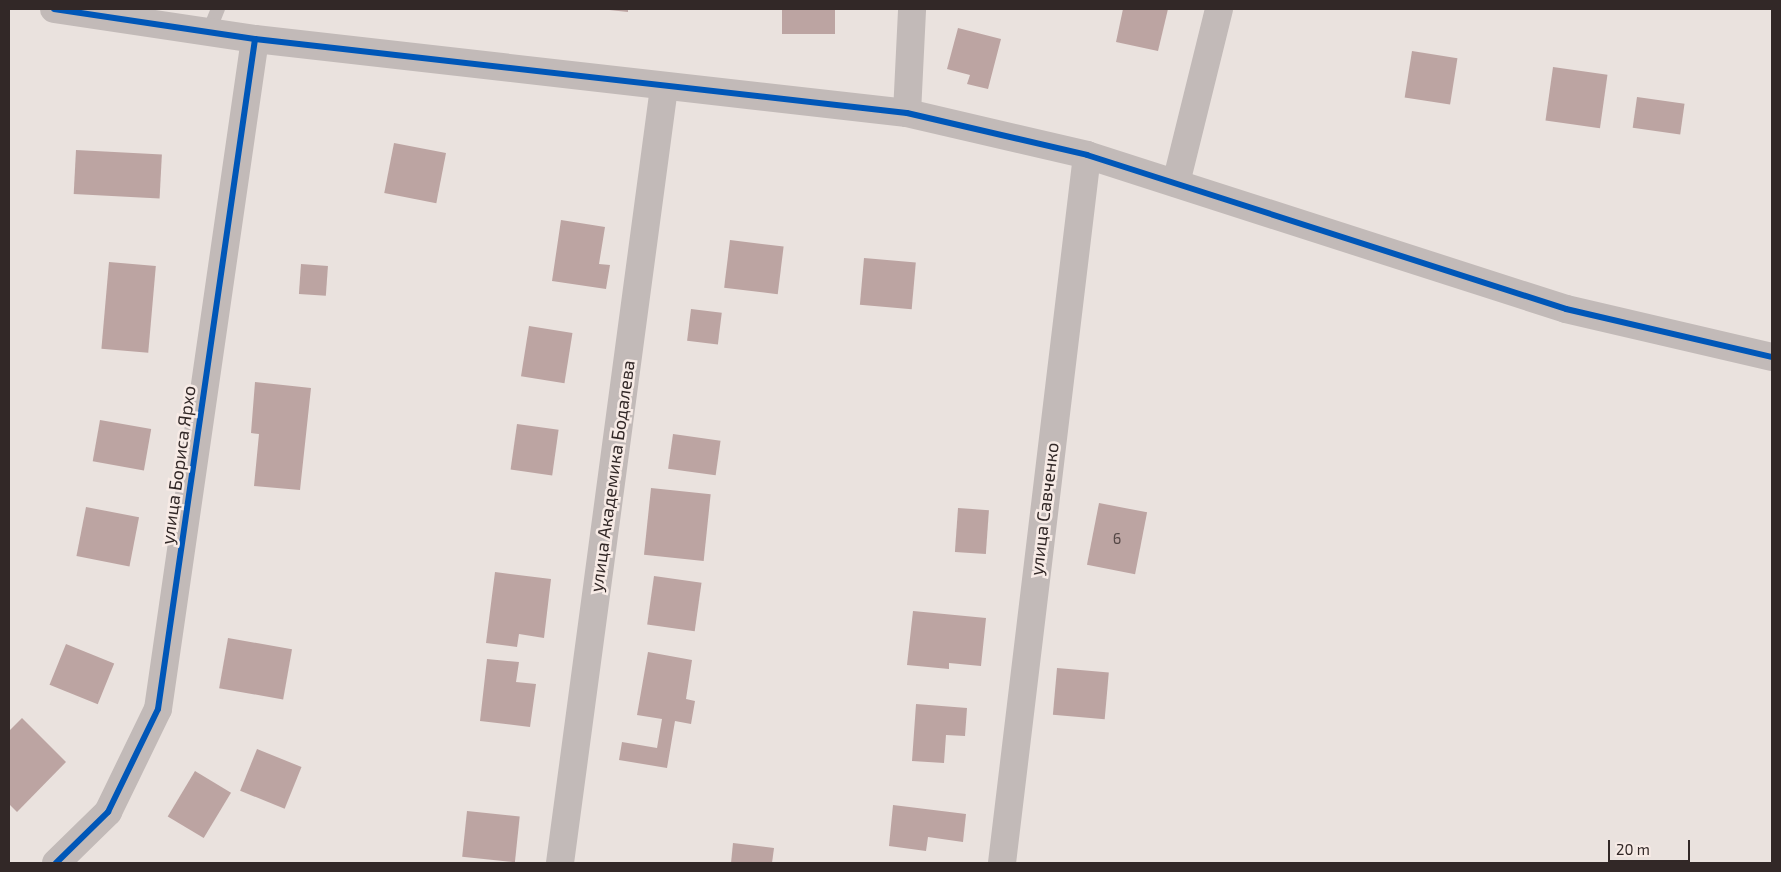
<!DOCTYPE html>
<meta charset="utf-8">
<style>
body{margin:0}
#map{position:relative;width:1781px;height:872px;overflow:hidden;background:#eae2de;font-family:"Exo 2",sans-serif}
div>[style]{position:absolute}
.building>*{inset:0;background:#bca4a2;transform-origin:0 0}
.service>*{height:14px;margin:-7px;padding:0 7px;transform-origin:7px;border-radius:7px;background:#c2bab8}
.minor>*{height:28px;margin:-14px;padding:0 14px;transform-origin:14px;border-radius:14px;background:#c2bab8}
.cycleway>*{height:6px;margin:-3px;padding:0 3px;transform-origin:3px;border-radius:3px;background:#0057b8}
span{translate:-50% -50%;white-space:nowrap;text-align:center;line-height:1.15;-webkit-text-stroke:5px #f7ebe6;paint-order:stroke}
.number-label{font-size:15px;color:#544746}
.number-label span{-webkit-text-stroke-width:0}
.street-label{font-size:18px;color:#322827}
.frame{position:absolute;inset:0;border:10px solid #322827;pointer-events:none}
.scale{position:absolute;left:1608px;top:840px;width:82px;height:22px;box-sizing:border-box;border:2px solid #322827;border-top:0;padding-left:6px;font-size:15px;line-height:18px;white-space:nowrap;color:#322827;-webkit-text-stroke:4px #f7ebe6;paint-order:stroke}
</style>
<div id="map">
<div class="building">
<i style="clip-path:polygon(600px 9px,628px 9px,628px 12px)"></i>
<i style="left:782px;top:9px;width:53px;height:25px"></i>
<i style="clip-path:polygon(1123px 9px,1168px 9px,1158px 51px,1116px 42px)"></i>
<i style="clip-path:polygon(958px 28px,1001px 39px,988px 89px,967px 84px,970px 75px,947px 69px)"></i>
<i style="left:1412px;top:51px;width:46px;height:47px;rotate:9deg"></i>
<i style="left:1553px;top:67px;width:55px;height:54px;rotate:8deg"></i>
<i style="left:1637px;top:97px;width:48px;height:31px;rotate:8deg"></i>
<i style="left:394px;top:143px;width:53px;height:51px;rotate:11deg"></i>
<i style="left:76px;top:150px;width:86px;height:44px;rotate:3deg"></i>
<i style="clip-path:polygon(561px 220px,605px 227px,599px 264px,610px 265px,606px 289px,552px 281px)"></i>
<i style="left:730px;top:240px;width:54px;height:48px;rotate:7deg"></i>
<i style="left:864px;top:258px;width:52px;height:47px;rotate:5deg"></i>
<i style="left:109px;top:262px;width:47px;height:87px;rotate:5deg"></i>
<i style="left:301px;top:264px;width:27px;height:30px;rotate:4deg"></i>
<i style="left:691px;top:309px;width:31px;height:32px;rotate:7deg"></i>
<i style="left:529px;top:326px;width:44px;height:51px;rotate:9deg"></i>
<i style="clip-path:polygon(255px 382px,311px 388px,300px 490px,254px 486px,259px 434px,251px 433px)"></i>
<i style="left:100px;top:420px;width:52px;height:42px;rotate:10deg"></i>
<i style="left:517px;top:424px;width:42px;height:46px;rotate:8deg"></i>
<i style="left:673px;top:434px;width:48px;height:35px;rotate:8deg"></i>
<i style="left:651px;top:488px;width:60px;height:67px;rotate:6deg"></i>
<i style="left:1099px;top:503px;width:49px;height:63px;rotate:11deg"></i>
<i style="left:86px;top:507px;width:54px;height:50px;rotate:11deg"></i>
<i style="left:958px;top:508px;width:31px;height:44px;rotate:4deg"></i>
<i style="clip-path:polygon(495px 572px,551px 579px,544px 638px,519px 634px,517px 647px,486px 643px)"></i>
<i style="left:654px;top:576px;width:48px;height:49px;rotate:8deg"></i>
<i style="clip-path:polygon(913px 611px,986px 618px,981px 666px,949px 663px,949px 669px,907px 665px)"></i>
<i style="left:228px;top:638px;width:65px;height:51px;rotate:10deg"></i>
<i style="left:66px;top:644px;width:52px;height:44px;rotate:22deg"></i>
<i style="clip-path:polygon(648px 652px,692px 660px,686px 699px,695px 701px,691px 724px,675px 721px,667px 768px,619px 760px,622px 742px,657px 748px,662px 719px,637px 715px)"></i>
<i style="clip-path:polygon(487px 659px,519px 662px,516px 682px,536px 684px,530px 727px,480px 721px)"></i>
<i style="left:1057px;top:668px;width:52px;height:47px;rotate:5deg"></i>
<i style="clip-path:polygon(916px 704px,967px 708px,965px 736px,946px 735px,944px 763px,912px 761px)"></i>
<i style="clip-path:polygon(22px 718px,66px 762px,17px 812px,9px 804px,9px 731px)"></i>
<i style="left:257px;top:749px;width:48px;height:45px;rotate:22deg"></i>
<i style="left:195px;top:771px;width:42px;height:53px;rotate:31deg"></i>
<i style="clip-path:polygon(893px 805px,966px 814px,963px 842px,928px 837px,926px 851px,889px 846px)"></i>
<i style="left:467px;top:811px;width:53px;height:46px;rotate:6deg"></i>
<i style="clip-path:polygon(733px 843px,774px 848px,772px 863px,731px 863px)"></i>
</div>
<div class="service">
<i style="left:209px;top:31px;width:24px;rotate:-68deg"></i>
</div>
<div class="minor">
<i style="left:54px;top:9px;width:203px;rotate:8.5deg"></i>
<i style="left:255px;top:39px;width:656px;rotate:6.48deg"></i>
<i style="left:907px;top:113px;width:185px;rotate:13.1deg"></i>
<i style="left:1087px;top:155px;width:503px;rotate:17.82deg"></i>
<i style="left:1566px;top:309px;width:212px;rotate:13.1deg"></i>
<i style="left:907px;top:113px;width:104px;rotate:-87.2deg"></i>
<i style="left:1176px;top:183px;width:179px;rotate:-76.1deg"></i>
<i style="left:56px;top:863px;width:73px;rotate:-44.4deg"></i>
<i style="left:108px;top:812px;width:114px;rotate:-64.1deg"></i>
<i style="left:158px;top:709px;width:677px;rotate:-81.76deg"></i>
<i style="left:560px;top:863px;width:782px;rotate:-82.36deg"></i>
<i style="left:1002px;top:863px;width:713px;rotate:-83.15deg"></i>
</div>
<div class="cycleway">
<i style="left:54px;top:9px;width:203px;rotate:8.5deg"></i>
<i style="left:255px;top:39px;width:656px;rotate:6.48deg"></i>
<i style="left:907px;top:113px;width:185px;rotate:13.1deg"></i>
<i style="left:1087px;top:155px;width:503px;rotate:17.82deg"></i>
<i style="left:1566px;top:309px;width:212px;rotate:13.1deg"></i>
<i style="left:56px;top:863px;width:73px;rotate:-44.4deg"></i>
<i style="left:108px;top:812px;width:114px;rotate:-64.1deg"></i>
<i style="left:158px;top:709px;width:677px;rotate:-81.76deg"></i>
</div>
<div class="number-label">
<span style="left:1117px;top:539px">6</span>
</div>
<div class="street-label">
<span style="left:178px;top:465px;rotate:-82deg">улица Бориса Ярхо</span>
<span style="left:612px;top:476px;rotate:-82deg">улица Академика Бодалева</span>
<span style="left:1044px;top:509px;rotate:-83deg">улица Савченко</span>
</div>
<div class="frame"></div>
<div class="scale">20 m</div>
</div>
